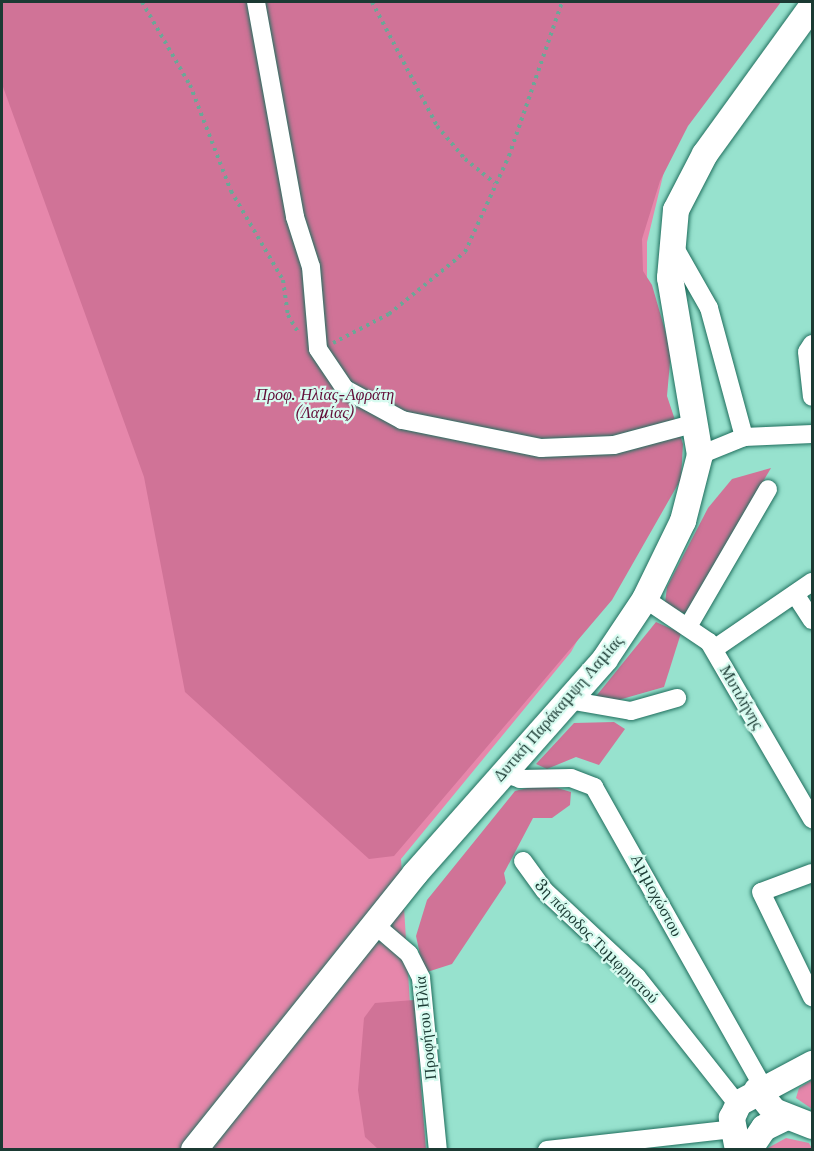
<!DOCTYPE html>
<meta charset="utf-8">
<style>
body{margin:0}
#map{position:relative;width:814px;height:1151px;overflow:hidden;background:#97e2ce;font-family:"Libre Baskerville",serif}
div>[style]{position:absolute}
.green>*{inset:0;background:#e687ab}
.forest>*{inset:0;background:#d07397}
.path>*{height:4px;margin-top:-2px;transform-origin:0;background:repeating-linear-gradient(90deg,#6ba797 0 3px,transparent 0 7.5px)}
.roads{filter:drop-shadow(0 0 2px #1f6e5d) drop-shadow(0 0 2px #1f6e5d)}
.street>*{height:18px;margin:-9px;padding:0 9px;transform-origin:9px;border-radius:9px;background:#fff}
.secondary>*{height:26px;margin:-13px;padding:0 13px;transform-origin:13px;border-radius:13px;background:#fff}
span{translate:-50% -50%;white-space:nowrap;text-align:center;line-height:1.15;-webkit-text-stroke:4.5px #d7fbf0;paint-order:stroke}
.park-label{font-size:16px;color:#620d38;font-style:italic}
.street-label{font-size:16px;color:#1b3a33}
.frame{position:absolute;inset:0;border:3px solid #1b3a33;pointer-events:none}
</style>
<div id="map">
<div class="green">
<i style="clip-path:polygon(2px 2px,667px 159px,647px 242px,647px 514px,571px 652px,401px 859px,419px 1149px,2px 1150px)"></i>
<i style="clip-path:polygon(812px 1080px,812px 1109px,796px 1098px,799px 1088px)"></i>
<i style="clip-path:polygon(786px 1138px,809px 1143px,812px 1149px,766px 1149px)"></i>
</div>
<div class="forest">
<i style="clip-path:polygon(2px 2px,781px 2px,688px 126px,660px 181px,642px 239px,643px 271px,652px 285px,671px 351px,667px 396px,683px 444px,681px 479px,612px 600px,394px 856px,369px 859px,185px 692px,144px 477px,2px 84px)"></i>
<i style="clip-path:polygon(771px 468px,685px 614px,665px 603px,667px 587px,708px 508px,732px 479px)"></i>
<i style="clip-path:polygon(656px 622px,681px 633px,664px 687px,615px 701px,593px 700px)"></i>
<i style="clip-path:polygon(614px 722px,625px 729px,599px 765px,576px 757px,547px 769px,536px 764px,574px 723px)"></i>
<i style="clip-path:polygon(544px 784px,571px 792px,570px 805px,552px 818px,533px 818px,504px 873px,506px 883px,452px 964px,424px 973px,416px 936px,427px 900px,515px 791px)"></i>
<i style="clip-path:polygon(414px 1000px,426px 1149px,378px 1149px,365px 1137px,358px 1090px,364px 1018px,375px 1003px)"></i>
</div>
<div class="path">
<i style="left:142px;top:2px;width:96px;rotate:60deg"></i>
<i style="left:190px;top:85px;width:114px;rotate:68.9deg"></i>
<i style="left:231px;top:191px;width:103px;rotate:59.7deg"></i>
<i style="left:283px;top:280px;width:35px;rotate:82deg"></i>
<i style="left:288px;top:315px;width:20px;rotate:60deg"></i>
<i style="left:372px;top:2px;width:140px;rotate:62.3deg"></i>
<i style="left:437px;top:126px;width:43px;rotate:49.7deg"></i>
<i style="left:465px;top:159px;width:38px;rotate:39deg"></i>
<i style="left:333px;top:343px;width:63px;rotate:-27.4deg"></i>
<i style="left:389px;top:314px;width:98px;rotate:-39.2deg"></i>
<i style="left:465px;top:252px;width:106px;rotate:-65.4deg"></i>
<i style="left:509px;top:156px;width:163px;rotate:-71deg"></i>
</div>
<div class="roads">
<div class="street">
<i style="left:256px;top:2px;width:219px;rotate:79.7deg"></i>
<i style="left:295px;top:217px;width:52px;rotate:72.3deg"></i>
<i style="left:311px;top:267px;width:82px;rotate:85.1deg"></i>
<i style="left:318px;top:349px;width:48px;rotate:56deg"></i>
<i style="left:345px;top:389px;width:65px;rotate:28.5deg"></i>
<i style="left:402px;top:420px;width:142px;rotate:11.4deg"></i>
<i style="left:541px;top:448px;width:73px;rotate:-2.4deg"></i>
<i style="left:614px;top:445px;width:85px;rotate:-15deg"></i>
<i style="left:671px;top:241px;width:77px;rotate:60.4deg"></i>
<i style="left:709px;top:308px;width:134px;rotate:74.8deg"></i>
<i style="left:812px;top:344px;width:9px;rotate:122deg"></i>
<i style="left:807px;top:352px;width:45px;rotate:83.7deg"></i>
<i style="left:700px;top:455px;width:48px;rotate:-22.2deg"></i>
<i style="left:744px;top:437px;width:68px;rotate:-2.5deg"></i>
<i style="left:795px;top:594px;width:31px;rotate:57deg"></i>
<i style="left:645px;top:599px;width:77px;rotate:33.9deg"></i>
<i style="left:709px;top:642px;width:205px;rotate:59.8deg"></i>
<i style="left:689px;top:625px;width:157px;rotate:-59.8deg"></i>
<i style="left:714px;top:649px;width:119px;rotate:-34.4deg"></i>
<i style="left:568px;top:700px;width:64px;rotate:9.9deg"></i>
<i style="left:631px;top:711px;width:48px;rotate:-15.8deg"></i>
<i style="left:503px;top:773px;width:18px;rotate:19deg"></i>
<i style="left:520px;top:779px;width:51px;rotate:-1.1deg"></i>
<i style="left:571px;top:778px;width:25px;rotate:21deg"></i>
<i style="left:594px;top:787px;width:344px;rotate:60.6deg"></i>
<i style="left:523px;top:861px;width:37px;rotate:54deg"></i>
<i style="left:545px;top:891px;width:126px;rotate:43.1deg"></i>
<i style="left:637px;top:977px;width:163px;rotate:51.7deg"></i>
<i style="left:812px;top:873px;width:54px;rotate:159.6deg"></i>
<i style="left:761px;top:892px;width:117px;rotate:64.1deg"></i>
<i style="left:374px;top:924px;width:46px;rotate:40.6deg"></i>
<i style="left:409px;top:954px;width:27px;rotate:63deg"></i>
<i style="left:421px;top:978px;width:173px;rotate:84.4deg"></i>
<i style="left:547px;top:1150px;width:187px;rotate:-6.4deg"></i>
</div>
<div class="secondary">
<i style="left:757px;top:1090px;width:27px;rotate:51deg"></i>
<i style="left:774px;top:1111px;width:41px;rotate:21.5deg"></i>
<i style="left:194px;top:1150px;width:354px;rotate:-51.3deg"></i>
<i style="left:415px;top:874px;width:287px;rotate:-48.5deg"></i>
<i style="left:605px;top:659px;width:72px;rotate:-56.3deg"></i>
<i style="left:645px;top:599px;width:87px;rotate:-64deg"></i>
<i style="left:683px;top:521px;width:68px;rotate:-75.6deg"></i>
<i style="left:700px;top:455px;width:180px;rotate:-99.6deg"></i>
<i style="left:670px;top:278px;width:68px;rotate:-85deg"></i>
<i style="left:676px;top:210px;width:63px;rotate:-62.6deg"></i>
<i style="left:705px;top:154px;width:183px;rotate:-54.1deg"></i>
<i style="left:738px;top:1150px;width:33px;rotate:-101deg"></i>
<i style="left:732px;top:1118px;width:17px;rotate:-65deg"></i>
<i style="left:739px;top:1103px;width:83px;rotate:-28.1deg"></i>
<i style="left:749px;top:1150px;width:27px;rotate:-56deg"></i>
<i style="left:764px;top:1128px;width:25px;rotate:-26deg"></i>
</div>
</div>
<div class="park-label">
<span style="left:325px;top:403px">Προφ. Ηλίας-Αφράτη<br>(Λαμίας)</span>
</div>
<div class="street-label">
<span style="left:742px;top:697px;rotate:60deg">Μυτιλήνης</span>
<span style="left:558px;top:708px;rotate:-49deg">Δυτική Παράκαμψη Λαμίας</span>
<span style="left:657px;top:895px;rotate:62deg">Αμμοχώστου</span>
<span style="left:597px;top:941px;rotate:45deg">3η πάροδος Τυμφρηστού</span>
<span style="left:425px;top:1028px;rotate:-96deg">Προφήτου Ηλία</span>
</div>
<div class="frame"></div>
</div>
